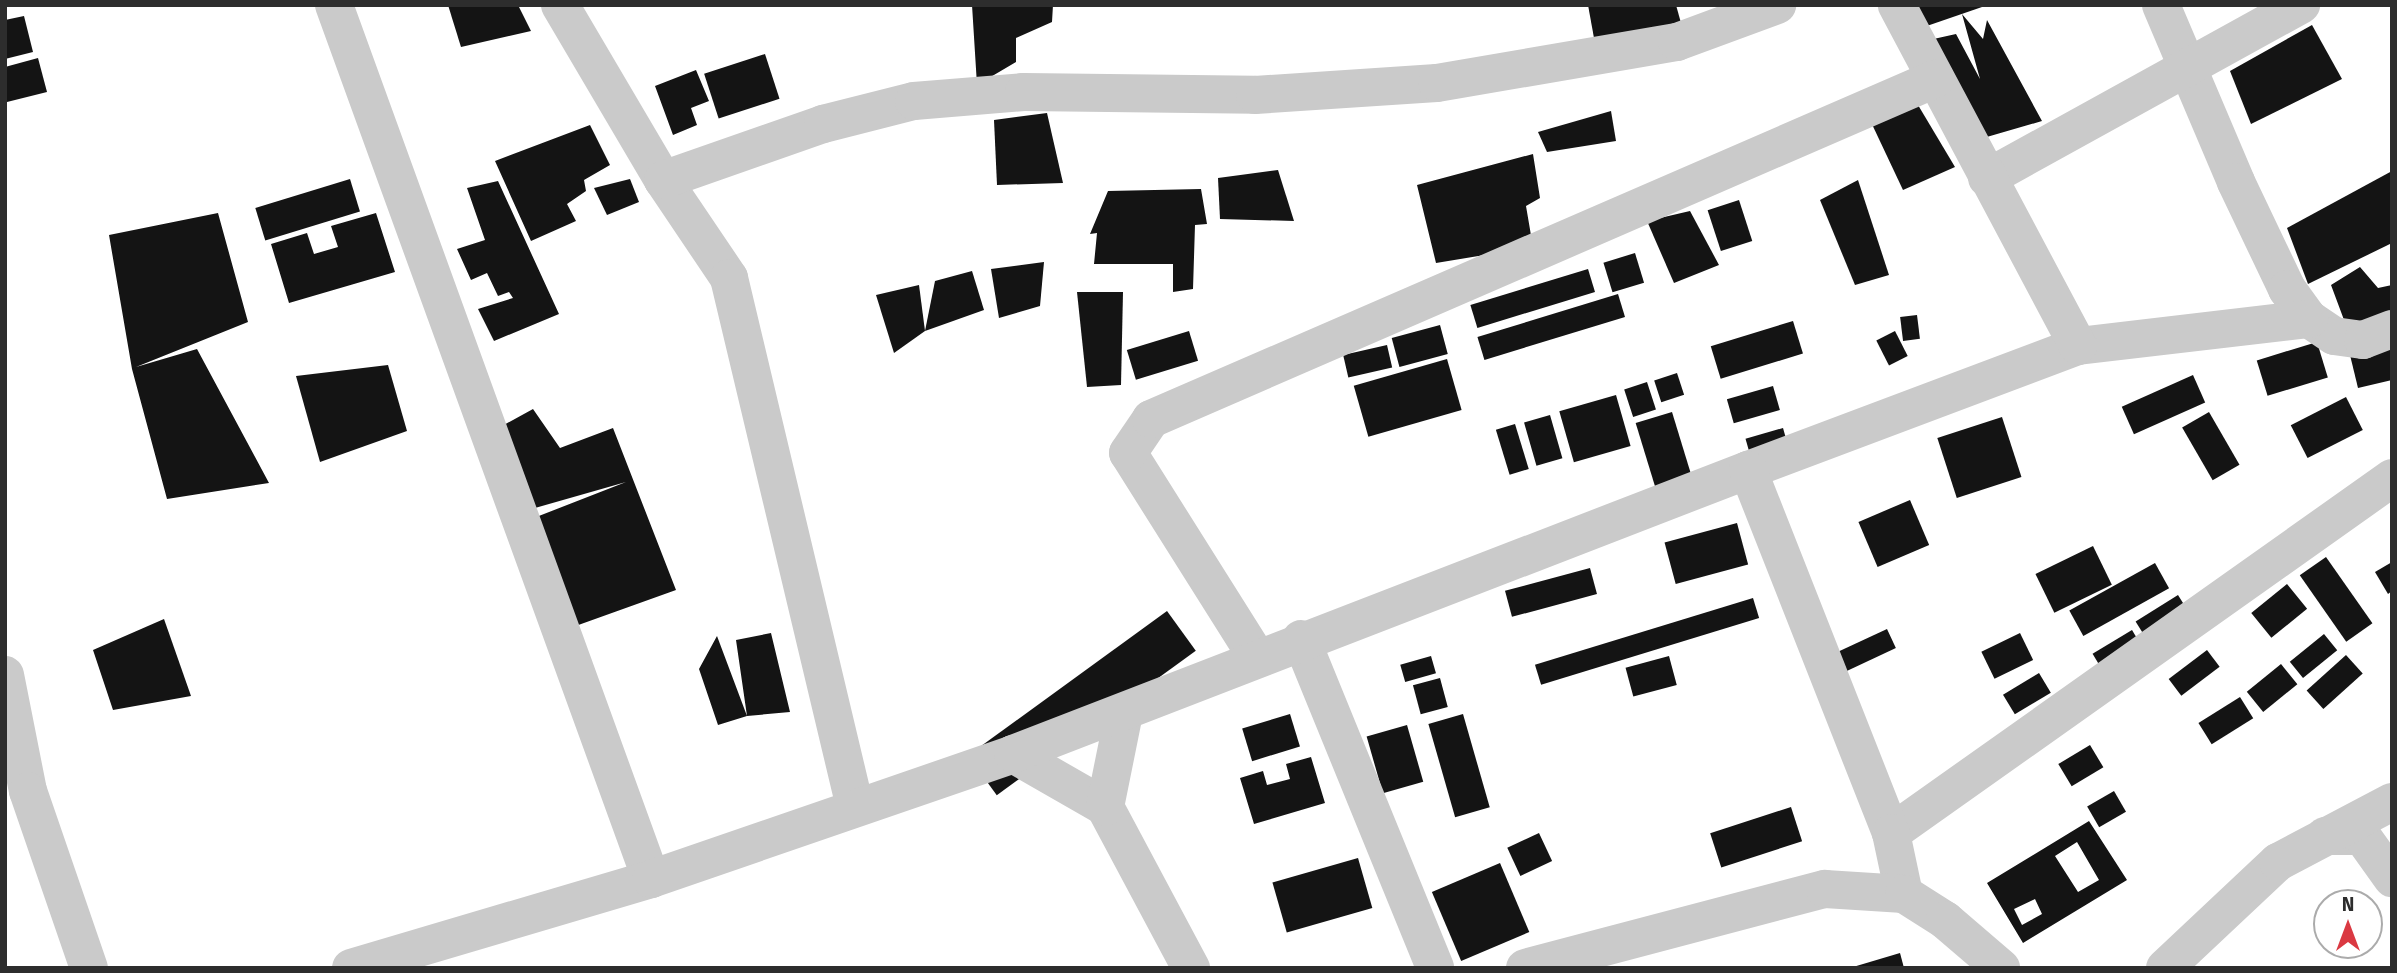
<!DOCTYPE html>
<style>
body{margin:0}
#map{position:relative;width:2397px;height:973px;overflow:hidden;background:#fff;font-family:"Fira Sans",sans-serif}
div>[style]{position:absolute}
.building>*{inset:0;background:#141414;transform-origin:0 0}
.street>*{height:38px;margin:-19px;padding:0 19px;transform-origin:19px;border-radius:19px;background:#cacaca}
span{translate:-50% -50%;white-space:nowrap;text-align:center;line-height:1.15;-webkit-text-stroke:7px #fff;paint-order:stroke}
.frame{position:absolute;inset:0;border:7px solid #2d2d2d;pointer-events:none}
.north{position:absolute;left:2313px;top:889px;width:70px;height:70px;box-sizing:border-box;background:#fff;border:2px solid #ababab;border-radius:50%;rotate:0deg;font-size:19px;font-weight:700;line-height:28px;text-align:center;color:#2d2d2d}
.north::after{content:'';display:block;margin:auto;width:24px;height:32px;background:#da3942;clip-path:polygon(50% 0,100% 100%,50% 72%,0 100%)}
</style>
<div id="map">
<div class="building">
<i style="clip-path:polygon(448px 5px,518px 5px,531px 31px,461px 47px)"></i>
<i style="clip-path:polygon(972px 5px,1053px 5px,1052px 22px,1016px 38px,1016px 62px,977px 85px)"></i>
<i style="clip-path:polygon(1588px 5px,1676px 5px,1681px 23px,1594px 38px)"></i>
<i style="clip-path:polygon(1909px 5px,1982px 5px,1982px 7px,1921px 28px)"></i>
<i style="clip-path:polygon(1962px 14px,1983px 39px,1987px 20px,2042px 121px,1973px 141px,1929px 40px,1956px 34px,1980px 79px)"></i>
<i style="clip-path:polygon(24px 16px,33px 52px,5px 59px,5px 20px)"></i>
<i style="clip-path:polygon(2312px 25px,2342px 79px,2251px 124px,2230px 71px)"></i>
<i style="left:765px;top:54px;width:47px;height:64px;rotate:72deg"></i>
<i style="clip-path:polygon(38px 58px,47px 92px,7px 102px,5px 67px)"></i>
<i style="clip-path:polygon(696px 70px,709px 101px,691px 108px,697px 125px,673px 135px,655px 86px)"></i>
<i style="clip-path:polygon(1918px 105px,1955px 167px,1903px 190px,1870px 120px)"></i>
<i style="clip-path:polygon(1611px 111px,1616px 141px,1547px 152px,1538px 132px)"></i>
<i style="clip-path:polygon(1047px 113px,1063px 183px,997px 185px,994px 120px)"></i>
<i style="clip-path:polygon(590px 125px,610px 165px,584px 180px,586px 191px,567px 204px,576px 221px,531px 241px,495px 161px)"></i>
<i style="clip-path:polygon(1533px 154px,1540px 198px,1526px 206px,1533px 247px,1436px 263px,1417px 185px)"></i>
<i style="clip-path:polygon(1278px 170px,1294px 221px,1220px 219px,1218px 178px)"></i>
<i style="clip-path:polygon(2392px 171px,2392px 243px,2308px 284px,2287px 228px)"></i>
<i style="left:350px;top:179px;width:34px;height:99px;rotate:73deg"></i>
<i style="clip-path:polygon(630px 179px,639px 202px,607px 215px,594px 188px)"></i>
<i style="clip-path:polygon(1858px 180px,1889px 275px,1855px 285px,1820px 200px)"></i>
<i style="clip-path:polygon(498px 181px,559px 314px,494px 341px,478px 309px,513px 298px,509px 292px,498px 296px,487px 273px,471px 280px,457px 249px,485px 240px,467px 188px)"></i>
<i style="clip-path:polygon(1201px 189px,1207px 224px,1195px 225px,1193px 289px,1173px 292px,1173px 264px,1094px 264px,1097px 233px,1090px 234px,1108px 191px)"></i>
<i style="left:1739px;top:200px;width:43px;height:33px;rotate:72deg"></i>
<i style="clip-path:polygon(1690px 211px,1719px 265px,1674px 283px,1647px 221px)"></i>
<i style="clip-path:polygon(218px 213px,248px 322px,136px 367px,197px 349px,269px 483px,167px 499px,132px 369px,109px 235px)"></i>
<i style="clip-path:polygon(376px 213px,395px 272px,289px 303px,271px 244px,307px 233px,314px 254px,338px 247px,331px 226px)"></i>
<i style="left:1635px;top:253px;width:31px;height:33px;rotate:73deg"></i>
<i style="clip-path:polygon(1044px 262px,1040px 306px,999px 318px,991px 269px)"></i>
<i style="clip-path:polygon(2360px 267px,2378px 288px,2392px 285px,2392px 316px,2347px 328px,2331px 285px)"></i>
<i style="left:1588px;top:269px;width:24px;height:123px;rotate:73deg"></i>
<i style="clip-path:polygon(972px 271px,984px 310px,925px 331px,935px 281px)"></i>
<i style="clip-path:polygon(919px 285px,925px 331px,894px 353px,876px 295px)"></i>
<i style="clip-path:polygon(1077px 292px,1123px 292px,1121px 385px,1087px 387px)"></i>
<i style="left:1618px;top:294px;width:24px;height:147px;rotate:73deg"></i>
<i style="left:1917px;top:315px;width:24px;height:17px;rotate:83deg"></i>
<i style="left:1793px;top:321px;width:34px;height:86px;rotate:73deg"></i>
<i style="left:1440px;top:325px;width:30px;height:50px;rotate:75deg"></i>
<i style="left:1189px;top:331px;width:31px;height:65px;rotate:73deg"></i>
<i style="left:1895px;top:331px;width:28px;height:21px;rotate:63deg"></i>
<i style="left:2317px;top:342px;width:37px;height:63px;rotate:73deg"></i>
<i style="left:1387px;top:345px;width:23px;height:45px;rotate:77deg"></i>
<i style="clip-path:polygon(2392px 345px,2392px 380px,2358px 388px,2350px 355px)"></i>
<i style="left:1447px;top:359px;width:53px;height:97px;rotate:74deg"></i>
<i style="clip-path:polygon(388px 365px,407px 431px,320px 462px,296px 376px)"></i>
<i style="left:1677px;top:373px;width:23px;height:24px;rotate:72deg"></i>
<i style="left:2193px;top:375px;width:30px;height:78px;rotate:66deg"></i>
<i style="left:1647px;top:382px;width:29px;height:24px;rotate:72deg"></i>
<i style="left:1773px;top:386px;width:25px;height:48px;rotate:74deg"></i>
<i style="left:1616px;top:395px;width:53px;height:59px;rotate:74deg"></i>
<i style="left:2346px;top:397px;width:37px;height:62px;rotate:63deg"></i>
<i style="clip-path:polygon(533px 409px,560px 448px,613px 428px,676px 590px,570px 628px,526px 521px,626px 482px,535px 508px,502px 426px)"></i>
<i style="left:1672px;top:412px;width:69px;height:38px;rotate:73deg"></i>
<i style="left:2209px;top:412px;width:61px;height:31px;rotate:60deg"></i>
<i style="left:1550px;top:415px;width:45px;height:27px;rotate:74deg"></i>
<i style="left:2002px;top:417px;width:63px;height:68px;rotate:72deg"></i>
<i style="left:1515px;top:424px;width:47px;height:20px;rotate:73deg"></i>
<i style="left:1783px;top:428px;width:22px;height:39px;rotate:74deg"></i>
<i style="left:1910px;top:500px;width:49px;height:56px;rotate:67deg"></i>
<i style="left:1737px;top:523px;width:43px;height:75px;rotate:75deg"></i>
<i style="left:2093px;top:546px;width:43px;height:64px;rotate:64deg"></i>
<i style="left:2326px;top:557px;width:81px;height:32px;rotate:55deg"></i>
<i style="clip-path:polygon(2392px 562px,2392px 591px,2388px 594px,2375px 572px)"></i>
<i style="left:2155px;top:563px;width:29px;height:98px;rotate:61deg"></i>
<i style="left:1590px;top:568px;width:27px;height:88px;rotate:75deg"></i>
<i style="left:2287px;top:584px;width:32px;height:46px;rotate:51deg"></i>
<i style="left:2178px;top:595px;width:25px;height:50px;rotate:58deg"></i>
<i style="left:1753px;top:598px;width:21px;height:228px;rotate:73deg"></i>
<i style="left:1167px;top:611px;width:49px;height:246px;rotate:54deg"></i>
<i style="clip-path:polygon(164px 619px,191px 696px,113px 710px,93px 650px)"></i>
<i style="left:1887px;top:629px;width:21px;height:60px;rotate:65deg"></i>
<i style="left:2132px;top:630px;width:23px;height:46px;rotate:59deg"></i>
<i style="clip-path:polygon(771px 633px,790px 712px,747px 716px,718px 725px,699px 669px,717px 636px,747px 716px,736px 640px)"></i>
<i style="left:2020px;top:633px;width:30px;height:43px;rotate:64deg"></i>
<i style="left:2324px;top:634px;width:21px;height:44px;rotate:51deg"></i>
<i style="left:2207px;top:650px;width:21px;height:48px;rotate:53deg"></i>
<i style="left:2346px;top:655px;width:25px;height:53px;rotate:48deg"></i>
<i style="left:1431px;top:656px;width:18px;height:32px;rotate:74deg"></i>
<i style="left:1669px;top:656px;width:30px;height:45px;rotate:75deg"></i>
<i style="left:2281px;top:664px;width:26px;height:44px;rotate:51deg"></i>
<i style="left:2039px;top:673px;width:23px;height:42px;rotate:59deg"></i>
<i style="left:1440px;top:678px;width:30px;height:28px;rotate:75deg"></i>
<i style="left:2240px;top:697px;width:25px;height:49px;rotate:58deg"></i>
<i style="left:1290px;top:714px;width:34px;height:50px;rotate:73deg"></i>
<i style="left:1463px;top:714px;width:97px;height:36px;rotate:74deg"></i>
<i style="left:1407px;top:725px;width:59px;height:42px;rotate:74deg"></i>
<i style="left:2090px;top:745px;width:26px;height:37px;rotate:59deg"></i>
<i style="clip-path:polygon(1311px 757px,1325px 803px,1254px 824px,1240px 778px,1263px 771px,1267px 785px,1290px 779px,1286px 764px)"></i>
<i style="left:2114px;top:791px;width:24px;height:31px;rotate:60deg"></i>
<i style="left:1791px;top:807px;width:36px;height:85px;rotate:72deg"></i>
<i style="clip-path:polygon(evenodd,2089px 821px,2127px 880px,2023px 943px,1987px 883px,2089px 821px,2077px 842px,2099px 880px,2078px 892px,2055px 856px,2077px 842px,2089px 821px,2035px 899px,2042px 914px,2022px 925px,2014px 909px,2035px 899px)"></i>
<i style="left:1539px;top:833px;width:31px;height:35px;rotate:65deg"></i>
<i style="left:1358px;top:858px;width:52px;height:89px;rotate:74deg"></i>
<i style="left:1500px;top:863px;width:75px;height:74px;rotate:67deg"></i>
<i style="clip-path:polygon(1900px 953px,1904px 968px,1853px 968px,1853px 967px)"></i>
</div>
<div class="street">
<i style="left:334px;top:5px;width:930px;rotate:70.06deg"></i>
<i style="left:560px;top:5px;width:203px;rotate:59.5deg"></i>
<i style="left:663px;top:180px;width:118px;rotate:56deg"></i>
<i style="left:729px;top:278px;width:544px;rotate:76.6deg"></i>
<i style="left:2161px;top:5px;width:192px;rotate:67deg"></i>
<i style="left:2236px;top:182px;width:119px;rotate:64.5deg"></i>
<i style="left:2287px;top:289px;width:37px;rotate:54deg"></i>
<i style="left:2309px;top:319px;width:30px;rotate:34deg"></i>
<i style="left:2334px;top:336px;width:29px;rotate:8deg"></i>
<i style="left:2363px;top:340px;width:31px;rotate:-21deg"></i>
<i style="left:1987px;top:178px;width:359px;rotate:-28.9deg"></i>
<i style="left:663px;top:180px;width:170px;rotate:-19.3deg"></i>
<i style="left:823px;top:124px;width:94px;rotate:-14.2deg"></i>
<i style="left:914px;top:101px;width:110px;rotate:-4.7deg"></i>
<i style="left:1024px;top:92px;width:231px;rotate:0.7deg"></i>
<i style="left:1255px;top:95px;width:182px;rotate:-3.8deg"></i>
<i style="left:1437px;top:83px;width:243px;rotate:-9.7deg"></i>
<i style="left:1677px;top:42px;width:107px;rotate:-20.3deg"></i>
<i style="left:2078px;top:346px;width:233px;rotate:-6.7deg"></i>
<i style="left:1748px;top:470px;width:353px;rotate:-20.6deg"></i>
<i style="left:2078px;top:346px;width:386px;rotate:-118deg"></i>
<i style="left:1301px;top:639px;width:355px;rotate:67.8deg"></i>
<i style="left:1256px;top:656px;width:240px;rotate:-122.2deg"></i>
<i style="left:1128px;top:453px;width:41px;rotate:-55.9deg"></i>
<i style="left:1151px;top:419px;width:855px;rotate:-23.45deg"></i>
<i style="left:5px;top:675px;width:118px;rotate:78.8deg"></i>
<i style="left:28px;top:791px;width:187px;rotate:71deg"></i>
<i style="left:1013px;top:754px;width:106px;rotate:29.9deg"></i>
<i style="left:1105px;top:807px;width:183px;rotate:61.9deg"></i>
<i style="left:1105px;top:807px;width:96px;rotate:-78.6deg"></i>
<i style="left:1891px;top:833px;width:614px;rotate:-35.32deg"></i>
<i style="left:2325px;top:836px;width:37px"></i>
<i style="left:2362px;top:836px;width:52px;rotate:54.5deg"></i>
<i style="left:351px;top:968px;width:313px;rotate:-16.5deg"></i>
<i style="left:651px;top:879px;width:383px;rotate:-19deg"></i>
<i style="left:1013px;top:754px;width:788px;rotate:-21.13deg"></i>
<i style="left:1748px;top:470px;width:390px;rotate:68.5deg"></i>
<i style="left:1891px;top:833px;width:62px;rotate:78deg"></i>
<i style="left:1525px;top:968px;width:310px;rotate:-14.8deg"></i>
<i style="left:1825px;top:889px;width:79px;rotate:3.6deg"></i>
<i style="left:1904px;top:894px;width:49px;rotate:32.4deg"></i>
<i style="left:1945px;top:920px;width:74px;rotate:40.6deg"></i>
<i style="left:2165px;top:968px;width:155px;rotate:-43.2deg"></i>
<i style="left:2278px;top:862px;width:129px;rotate:-27.8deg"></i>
</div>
<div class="frame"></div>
<div class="north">N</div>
</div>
